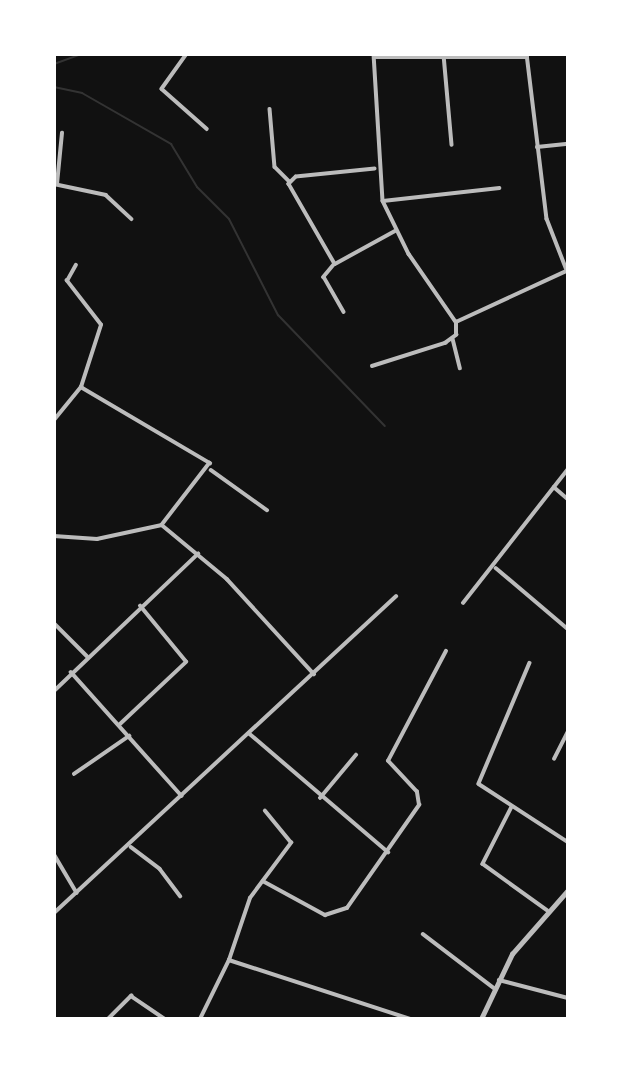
<!DOCTYPE html>
<style>
body{margin:0}
#map{position:relative;width:622px;height:1073px;overflow:hidden;background:#111;font-family:"Golos Text",sans-serif}
div>[style]{position:absolute}
.stream>*{height:2px;margin:-1px;padding:0 1px;transform-origin:1px;border-radius:1px;background:#333}
.minor>*{height:3.5px;margin:-1.75px;padding:0 1.75px;transform-origin:1.75px;border-radius:1.75px;background:#bcbcbc}
.tertiary>*{height:4.5px;margin:-2.25px;padding:0 2.25px;transform-origin:2.25px;border-radius:2.25px;background:#bcbcbc}
span{translate:-50% -50%;white-space:nowrap;text-align:center;line-height:1.15;-webkit-text-stroke:7px #fff;paint-order:stroke}
.frame{position:absolute;inset:0;border:56px solid #fff;pointer-events:none}
</style>
<div id="map">
<div class="stream">
<i style="left:54px;top:64px;width:29px;rotate:-20deg"></i>
<i style="left:54px;top:87px;width:29px;rotate:12deg"></i>
<i style="left:82px;top:93px;width:103px;rotate:29.8deg"></i>
<i style="left:171px;top:144px;width:50px;rotate:58.8deg"></i>
<i style="left:197px;top:187px;width:45px;rotate:45deg"></i>
<i style="left:229px;top:219px;width:108px;rotate:63deg"></i>
<i style="left:278px;top:315px;width:154px;rotate:46.1deg"></i>
</div>
<div class="minor">
<i style="left:187px;top:54px;width:43px;rotate:125.5deg"></i>
<i style="left:162px;top:89px;width:60px;rotate:41.6deg"></i>
<i style="left:374px;top:54px;width:147px;rotate:86.5deg"></i>
<i style="left:383px;top:201px;width:59px;rotate:63.9deg"></i>
<i style="left:409px;top:254px;width:83px;rotate:55.3deg"></i>
<i style="left:527px;top:54px;width:166px;rotate:83.1deg"></i>
<i style="left:547px;top:219px;width:58px;rotate:68.7deg"></i>
<i style="left:444px;top:55px;width:90px;rotate:84.9deg"></i>
<i style="left:375px;top:57px;width:152px"></i>
<i style="left:270px;top:109px;width:58px;rotate:85.1deg"></i>
<i style="left:275px;top:167px;width:20px;rotate:45deg"></i>
<i style="left:537px;top:147px;width:31px;rotate:-6deg"></i>
<i style="left:375px;top:169px;width:79px;rotate:174.2deg"></i>
<i style="left:296px;top:177px;width:10px;rotate:135deg"></i>
<i style="left:289px;top:184px;width:92px;rotate:60.1deg"></i>
<i style="left:335px;top:264px;width:68px;rotate:-28.8deg"></i>
<i style="left:54px;top:184px;width:53px;rotate:11.9deg"></i>
<i style="left:106px;top:195px;width:35px;rotate:43deg"></i>
<i style="left:57px;top:184px;width:51px;rotate:-84.4deg"></i>
<i style="left:383px;top:201px;width:117px;rotate:-6.4deg"></i>
<i style="left:334px;top:265px;width:16px;rotate:130deg"></i>
<i style="left:324px;top:277px;width:40px;rotate:60.3deg"></i>
<i style="left:453px;top:339px;width:30px;rotate:76deg"></i>
<i style="left:372px;top:366px;width:77px;rotate:-17.5deg"></i>
<i style="left:445px;top:343px;width:14px;rotate:-36deg"></i>
<i style="left:456px;top:335px;width:13px;rotate:-90deg"></i>
<i style="left:456px;top:322px;width:119px;rotate:-24.8deg"></i>
<i style="left:81px;top:387px;width:150px;rotate:30.5deg"></i>
<i style="left:210px;top:463px;width:78px;rotate:127.7deg"></i>
<i style="left:54px;top:420px;width:43px;rotate:-50.7deg"></i>
<i style="left:81px;top:387px;width:65px;rotate:-72.1deg"></i>
<i style="left:101px;top:325px;width:56px;rotate:-127.7deg"></i>
<i style="left:67px;top:281px;width:18px;rotate:-61deg"></i>
<i style="left:211px;top:470px;width:69px;rotate:35.5deg"></i>
<i style="left:554px;top:487px;width:18px;rotate:41deg"></i>
<i style="left:54px;top:536px;width:43px;rotate:4deg"></i>
<i style="left:97px;top:539px;width:66px;rotate:-12.2deg"></i>
<i style="left:162px;top:525px;width:85px;rotate:39.7deg"></i>
<i style="left:227px;top:579px;width:129px;rotate:47.5deg"></i>
<i style="left:496px;top:568px;width:94px;rotate:40.3deg"></i>
<i style="left:463px;top:603px;width:170px;rotate:-51.9deg"></i>
<i style="left:54px;top:623px;width:47px;rotate:45deg"></i>
<i style="left:530px;top:663px;width:131px;rotate:112.9deg"></i>
<i style="left:479px;top:784px;width:106px;rotate:33.1deg"></i>
<i style="left:71px;top:672px;width:166px;rotate:48.2deg"></i>
<i style="left:54px;top:691px;width:199px;rotate:-43.6deg"></i>
<i style="left:119px;top:725px;width:92px;rotate:-43.2deg"></i>
<i style="left:186px;top:662px;width:72px;rotate:-129.4deg"></i>
<i style="left:250px;top:734px;width:182px;rotate:40.5deg"></i>
<i style="left:554px;top:759px;width:30px;rotate:-63deg"></i>
<i style="left:74px;top:774px;width:67px;rotate:-34.6deg"></i>
<i style="left:320px;top:798px;width:56px;rotate:-50.1deg"></i>
<i style="left:512px;top:807px;width:64px;rotate:117deg"></i>
<i style="left:483px;top:864px;width:79px;rotate:35.7deg"></i>
<i style="left:131px;top:847px;width:36px;rotate:37deg"></i>
<i style="left:160px;top:869px;width:34px;rotate:53deg"></i>
<i style="left:54px;top:854px;width:45px;rotate:59.5deg"></i>
<i style="left:263px;top:881px;width:71px;rotate:28.7deg"></i>
<i style="left:325px;top:915px;width:23px;rotate:-18deg"></i>
<i style="left:347px;top:908px;width:126px;rotate:-55deg"></i>
<i style="left:419px;top:805px;width:13px;rotate:-99deg"></i>
<i style="left:417px;top:792px;width:42px;rotate:-133.1deg"></i>
<i style="left:388px;top:761px;width:124px;rotate:-62.2deg"></i>
<i style="left:54px;top:913px;width:466px;rotate:-42.8deg"></i>
<i style="left:423px;top:934px;width:89px;rotate:37.3deg"></i>
<i style="left:229px;top:960px;width:65px;rotate:-71.3deg"></i>
<i style="left:250px;top:898px;width:69px;rotate:-53.3deg"></i>
<i style="left:291px;top:843px;width:41px;rotate:-129.1deg"></i>
<i style="left:499px;top:980px;width:71px;rotate:14.6deg"></i>
<i style="left:108px;top:1019px;width:33px;rotate:-45deg"></i>
<i style="left:131px;top:996px;width:41px;rotate:34.1deg"></i>
<i style="left:200px;top:1019px;width:66px;rotate:-63.8deg"></i>
<i style="left:229px;top:960px;width:191px;rotate:18deg"></i>
</div>
<div class="tertiary">
<i style="left:481px;top:1019px;width:72px;rotate:-64.5deg"></i>
<i style="left:512px;top:954px;width:85px;rotate:-48.8deg"></i>
</div>
<div class="frame"></div>
</div>
